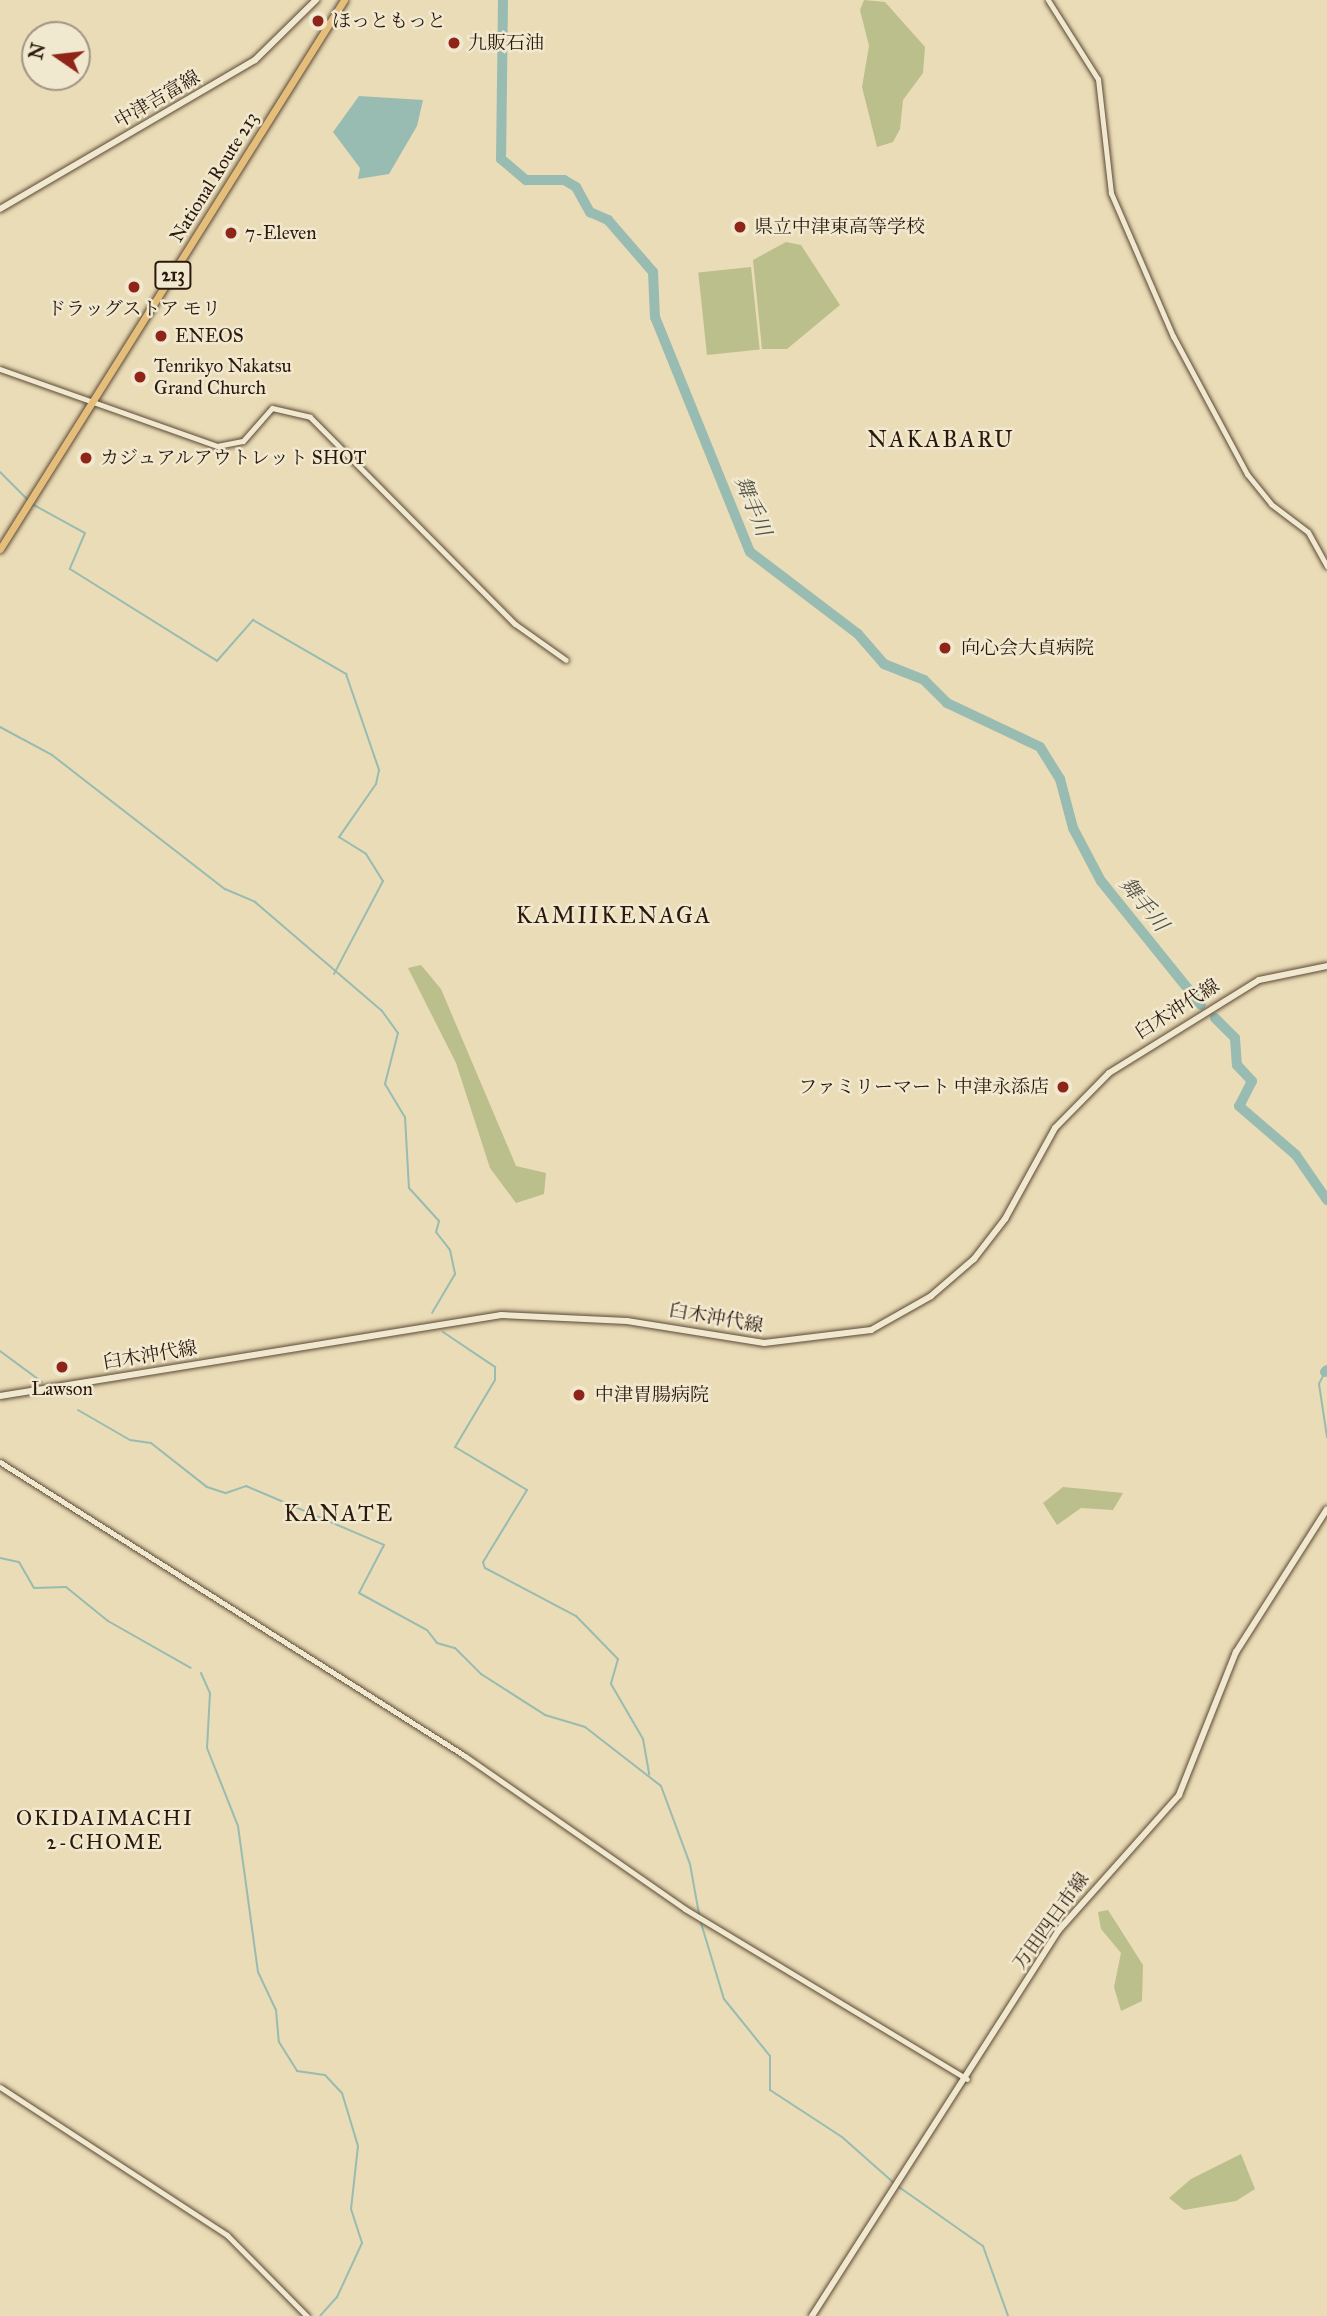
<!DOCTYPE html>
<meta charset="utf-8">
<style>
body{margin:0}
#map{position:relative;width:1327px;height:2316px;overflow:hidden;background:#eadcb6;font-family:"IM FELL Great Primer","Noto Serif JP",serif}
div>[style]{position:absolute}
.green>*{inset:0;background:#bbbf8b;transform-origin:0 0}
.water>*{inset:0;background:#98bbb2}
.stream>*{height:2px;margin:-1px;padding:0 1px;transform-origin:1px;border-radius:1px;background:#98bbb2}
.river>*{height:10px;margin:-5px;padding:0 5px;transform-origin:5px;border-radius:5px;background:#98bbb2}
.roads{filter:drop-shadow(0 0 2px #5b4936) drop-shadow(0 0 2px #5b4936)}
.tertiary>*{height:5px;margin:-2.5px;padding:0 2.5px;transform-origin:2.5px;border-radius:2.5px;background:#f1e8d0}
.secondary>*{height:6px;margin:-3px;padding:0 3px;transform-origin:3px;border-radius:3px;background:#f1e8d0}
.trunk>*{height:7px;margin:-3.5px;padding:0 3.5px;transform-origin:3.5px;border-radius:3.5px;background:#e5be7b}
.dots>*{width:19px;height:19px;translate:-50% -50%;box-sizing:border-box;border:4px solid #f1e8d0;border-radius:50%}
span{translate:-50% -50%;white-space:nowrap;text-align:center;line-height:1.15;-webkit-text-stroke:5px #f1e8d0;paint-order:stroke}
.shield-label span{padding:2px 5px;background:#f1e8d0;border:2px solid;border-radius:5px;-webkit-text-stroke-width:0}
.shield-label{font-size:18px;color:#2b180c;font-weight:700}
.poi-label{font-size:19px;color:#2b180c}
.left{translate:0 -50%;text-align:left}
.right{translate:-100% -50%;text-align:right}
.street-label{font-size:19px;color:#2b180c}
.water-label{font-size:21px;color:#515146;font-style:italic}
.neighbourhood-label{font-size:21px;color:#2b180c;letter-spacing:2px}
.quarter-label{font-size:23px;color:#2b180c;letter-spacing:2px}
.north{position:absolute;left:21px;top:21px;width:70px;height:70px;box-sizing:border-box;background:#f1e8d0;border:2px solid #a29582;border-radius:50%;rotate:284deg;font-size:19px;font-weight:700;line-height:28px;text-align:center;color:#2b180c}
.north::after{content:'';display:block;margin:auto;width:24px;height:32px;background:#8f2418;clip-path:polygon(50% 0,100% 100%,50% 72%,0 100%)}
</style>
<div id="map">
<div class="green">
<i style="clip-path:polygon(864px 0,885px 2px,925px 47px,923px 73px,903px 100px,900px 129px,893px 142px,877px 147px,862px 87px,869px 46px,860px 10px)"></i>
<i style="clip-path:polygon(786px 242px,801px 245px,840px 305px,787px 349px,762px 349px,753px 260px)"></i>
<i style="left:751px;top:267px;width:83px;height:53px;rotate:84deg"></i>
<i style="clip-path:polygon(421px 965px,441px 989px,516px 1166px,546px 1173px,544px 1194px,516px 1203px,490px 1168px,456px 1063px,408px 968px)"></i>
<i style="clip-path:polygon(1063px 1487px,1084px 1489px,1123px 1493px,1113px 1510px,1081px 1508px,1057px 1525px,1043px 1503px)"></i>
<i style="clip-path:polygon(1108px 1910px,1143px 1965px,1142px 2001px,1121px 2011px,1114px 1987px,1121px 1953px,1101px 1929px,1098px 1912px)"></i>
<i style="clip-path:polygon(1241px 2154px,1255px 2189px,1236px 2201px,1184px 2210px,1169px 2198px,1191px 2179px)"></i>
</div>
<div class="water">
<i style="clip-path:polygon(359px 96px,423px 100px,417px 126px,389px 174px,358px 179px,360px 168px,333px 132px)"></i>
</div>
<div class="stream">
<i style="left:0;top:472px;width:40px;rotate:45deg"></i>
<i style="left:32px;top:504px;width:60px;rotate:28.7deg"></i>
<i style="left:85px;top:533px;width:39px;rotate:113deg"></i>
<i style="left:70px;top:569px;width:173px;rotate:32deg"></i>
<i style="left:217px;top:661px;width:55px;rotate:-48.7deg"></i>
<i style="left:253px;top:620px;width:108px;rotate:30.1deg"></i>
<i style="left:346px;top:674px;width:102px;rotate:71deg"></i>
<i style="left:379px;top:770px;width:14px;rotate:102deg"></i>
<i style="left:376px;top:784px;width:65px;rotate:124.9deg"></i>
<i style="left:339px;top:837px;width:32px;rotate:32deg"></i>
<i style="left:366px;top:854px;width:32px;rotate:58deg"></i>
<i style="left:383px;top:881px;width:105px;rotate:117.8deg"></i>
<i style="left:0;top:727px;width:59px;rotate:28.3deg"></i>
<i style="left:52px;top:755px;width:219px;rotate:37.8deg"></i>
<i style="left:225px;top:889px;width:33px;rotate:23deg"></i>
<i style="left:255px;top:902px;width:167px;rotate:40.6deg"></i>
<i style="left:382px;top:1011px;width:27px;rotate:54deg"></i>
<i style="left:398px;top:1033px;width:53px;rotate:104.3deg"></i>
<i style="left:385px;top:1084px;width:39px;rotate:59deg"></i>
<i style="left:405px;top:1117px;width:71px;rotate:86.8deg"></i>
<i style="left:409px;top:1188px;width:45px;rotate:47.7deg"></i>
<i style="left:439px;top:1221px;width:11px;rotate:105deg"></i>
<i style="left:436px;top:1232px;width:23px;rotate:52deg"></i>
<i style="left:450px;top:1250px;width:25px;rotate:78deg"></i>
<i style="left:455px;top:1274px;width:45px;rotate:120.5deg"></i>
<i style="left:443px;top:1332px;width:63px;rotate:33.9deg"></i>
<i style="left:495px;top:1367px;width:13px;rotate:90deg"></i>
<i style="left:495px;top:1380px;width:78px;rotate:120.8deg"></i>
<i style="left:455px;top:1447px;width:84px;rotate:30.8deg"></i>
<i style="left:527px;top:1490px;width:84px;rotate:121.4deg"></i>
<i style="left:483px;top:1562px;width:6px;rotate:72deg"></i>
<i style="left:485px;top:1568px;width:103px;rotate:27.8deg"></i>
<i style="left:576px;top:1616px;width:60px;rotate:45.7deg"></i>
<i style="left:618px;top:1659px;width:26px;rotate:106deg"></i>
<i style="left:611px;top:1684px;width:64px;rotate:59.8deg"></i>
<i style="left:643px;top:1739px;width:36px;rotate:80deg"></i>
<i style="left:0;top:1351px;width:52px;rotate:36.4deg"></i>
<i style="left:1325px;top:1372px;width:13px;rotate:117deg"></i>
<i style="left:1319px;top:1384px;width:54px;rotate:81.4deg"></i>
<i style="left:78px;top:1410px;width:60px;rotate:30deg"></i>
<i style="left:130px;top:1440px;width:21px;rotate:8deg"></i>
<i style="left:151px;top:1443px;width:71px;rotate:38.2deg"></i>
<i style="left:207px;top:1487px;width:20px;rotate:18deg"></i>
<i style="left:226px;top:1493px;width:21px;rotate:-19deg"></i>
<i style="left:246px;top:1486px;width:150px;rotate:23.1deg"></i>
<i style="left:384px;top:1545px;width:54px;rotate:117.5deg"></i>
<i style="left:359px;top:1593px;width:77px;rotate:28.6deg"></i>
<i style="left:427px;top:1630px;width:16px;rotate:52deg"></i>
<i style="left:437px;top:1643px;width:19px;rotate:16deg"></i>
<i style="left:455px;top:1648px;width:37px;rotate:45deg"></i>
<i style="left:481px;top:1674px;width:76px;rotate:32.6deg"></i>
<i style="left:545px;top:1715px;width:42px;rotate:16.7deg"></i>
<i style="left:585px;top:1727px;width:96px;rotate:37.8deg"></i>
<i style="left:661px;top:1786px;width:83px;rotate:69.6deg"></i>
<i style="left:690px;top:1864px;width:51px;rotate:79.8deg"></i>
<i style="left:0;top:1558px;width:19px;rotate:12deg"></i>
<i style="left:19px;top:1562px;width:30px;rotate:60deg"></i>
<i style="left:34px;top:1588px;width:32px;rotate:-2deg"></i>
<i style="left:66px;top:1587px;width:54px;rotate:39deg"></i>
<i style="left:108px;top:1621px;width:95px;rotate:29.5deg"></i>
<i style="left:201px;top:1673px;width:22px;rotate:66deg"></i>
<i style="left:210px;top:1693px;width:55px;rotate:93.1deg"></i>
<i style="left:207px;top:1748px;width:84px;rotate:68.3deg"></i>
<i style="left:238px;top:1826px;width:147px;rotate:82.2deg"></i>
<i style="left:258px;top:1972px;width:42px;rotate:64.7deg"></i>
<i style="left:276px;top:2010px;width:32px;rotate:85deg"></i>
<i style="left:279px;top:2042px;width:34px;rotate:58deg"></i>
<i style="left:297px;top:2071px;width:28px;rotate:8deg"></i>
<i style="left:325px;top:2075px;width:25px;rotate:47deg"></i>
<i style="left:342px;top:2093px;width:55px;rotate:73.2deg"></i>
<i style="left:358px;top:2146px;width:63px;rotate:96.3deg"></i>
<i style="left:351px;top:2209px;width:36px;rotate:72deg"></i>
<i style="left:362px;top:2243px;width:60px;rotate:114.8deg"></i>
<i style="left:337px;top:2297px;width:25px;rotate:132deg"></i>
<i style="left:701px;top:1923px;width:79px;rotate:73.2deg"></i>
<i style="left:724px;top:1999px;width:73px;rotate:51.1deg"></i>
<i style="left:770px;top:2056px;width:34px;rotate:90deg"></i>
<i style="left:770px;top:2090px;width:86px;rotate:33.1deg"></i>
<i style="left:842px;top:2137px;width:69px;rotate:41.5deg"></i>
<i style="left:899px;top:2187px;width:103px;rotate:35.1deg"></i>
<i style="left:983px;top:2246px;width:74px;rotate:70.3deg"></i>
</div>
<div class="river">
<i style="left:503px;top:0;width:159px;rotate:90.7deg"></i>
<i style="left:501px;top:159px;width:33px;rotate:40deg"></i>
<i style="left:526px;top:180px;width:38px"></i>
<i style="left:564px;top:180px;width:14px;rotate:30deg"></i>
<i style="left:576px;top:187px;width:29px;rotate:61deg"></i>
<i style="left:590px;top:212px;width:20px;rotate:24deg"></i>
<i style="left:608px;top:220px;width:69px;rotate:49.1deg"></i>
<i style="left:653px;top:272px;width:45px;rotate:87.5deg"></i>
<i style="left:655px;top:317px;width:253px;rotate:68deg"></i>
<i style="left:750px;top:552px;width:136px;rotate:37.2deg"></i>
<i style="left:858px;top:634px;width:40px;rotate:49deg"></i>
<i style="left:884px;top:664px;width:43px;rotate:21.8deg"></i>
<i style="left:924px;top:680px;width:33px;rotate:45deg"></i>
<i style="left:947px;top:703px;width:103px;rotate:25.3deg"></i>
<i style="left:1040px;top:747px;width:38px;rotate:58deg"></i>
<i style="left:1060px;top:779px;width:51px;rotate:75.1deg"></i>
<i style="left:1073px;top:828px;width:60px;rotate:62.2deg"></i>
<i style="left:1101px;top:881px;width:159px;rotate:51.1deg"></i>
<i style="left:1215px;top:1018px;width:28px;rotate:45deg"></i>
<i style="left:1235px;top:1038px;width:27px;rotate:86deg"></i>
<i style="left:1237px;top:1065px;width:22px;rotate:47deg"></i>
<i style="left:1252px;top:1081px;width:28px;rotate:117deg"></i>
<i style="left:1239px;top:1106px;width:75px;rotate:40.7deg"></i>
<i style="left:1296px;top:1155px;width:55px;rotate:55.4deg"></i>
<i style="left:1325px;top:1372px;width:3px;rotate:-45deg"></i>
</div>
<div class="roads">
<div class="tertiary">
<i style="left:1048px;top:0;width:93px;rotate:57.7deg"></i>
<i style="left:1098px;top:79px;width:115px;rotate:83.5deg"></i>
<i style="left:1111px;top:193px;width:156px;rotate:66.6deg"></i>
<i style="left:1173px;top:336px;width:157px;rotate:61.8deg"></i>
<i style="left:1247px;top:474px;width:38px;rotate:51deg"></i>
<i style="left:1271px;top:504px;width:46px;rotate:37.1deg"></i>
<i style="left:1308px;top:532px;width:39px;rotate:61deg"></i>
<i style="left:0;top:369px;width:230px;rotate:19.5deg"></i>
<i style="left:217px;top:446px;width:26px;rotate:-11deg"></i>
<i style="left:243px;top:441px;width:44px;rotate:-48.7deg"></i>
<i style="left:272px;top:408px;width:39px;rotate:13deg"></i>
<i style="left:310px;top:417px;width:291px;rotate:45.3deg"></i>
<i style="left:515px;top:624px;width:62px;rotate:35.2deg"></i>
<i style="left:0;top:1462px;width:550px;rotate:32.3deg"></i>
<i style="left:465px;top:1756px;width:268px;rotate:34.8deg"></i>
<i style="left:685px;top:1909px;width:329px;rotate:31.1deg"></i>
<i style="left:0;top:2087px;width:271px;rotate:33.1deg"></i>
<i style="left:227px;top:2235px;width:114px;rotate:45.4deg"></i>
</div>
<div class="secondary">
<i style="left:0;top:209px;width:295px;rotate:-30.3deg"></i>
<i style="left:255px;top:60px;width:86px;rotate:-44.5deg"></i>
<i style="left:0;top:1396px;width:508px;rotate:-9.18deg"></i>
<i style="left:501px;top:1315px;width:126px;rotate:2.7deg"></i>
<i style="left:627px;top:1321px;width:139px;rotate:9.1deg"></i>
<i style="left:764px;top:1343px;width:108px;rotate:-6.9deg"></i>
<i style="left:871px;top:1330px;width:69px;rotate:-29.5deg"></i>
<i style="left:931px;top:1296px;width:57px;rotate:-40.7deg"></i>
<i style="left:974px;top:1259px;width:51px;rotate:-52.2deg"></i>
<i style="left:1005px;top:1219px;width:104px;rotate:-61.2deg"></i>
<i style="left:1055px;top:1128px;width:77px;rotate:-45.5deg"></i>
<i style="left:1109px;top:1073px;width:176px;rotate:-31.8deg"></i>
<i style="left:1259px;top:980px;width:69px;rotate:-11.6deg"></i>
<i style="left:812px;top:2316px;width:457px;rotate:-57.4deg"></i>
<i style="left:1058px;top:1931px;width:182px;rotate:-48.3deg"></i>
<i style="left:1179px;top:1795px;width:154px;rotate:-68.3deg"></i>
<i style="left:1236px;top:1652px;width:169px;rotate:-57.5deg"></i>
</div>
<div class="trunk">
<i style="left:0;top:549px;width:648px;rotate:-57.93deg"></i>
</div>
</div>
<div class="dots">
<i style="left:318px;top:21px;background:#8f2418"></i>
<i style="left:454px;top:43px;background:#8f2418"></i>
<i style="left:740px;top:227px;background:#8f2418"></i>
<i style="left:231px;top:233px;background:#8f2418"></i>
<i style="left:134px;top:287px;background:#8f2418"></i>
<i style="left:161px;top:336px;background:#8f2418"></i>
<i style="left:140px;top:377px;background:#8f2418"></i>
<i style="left:86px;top:458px;background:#8f2418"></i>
<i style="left:945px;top:648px;background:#8f2418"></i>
<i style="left:1063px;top:1087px;background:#8f2418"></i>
<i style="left:62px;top:1367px;background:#8f2418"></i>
<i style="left:579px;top:1395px;background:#8f2418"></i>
</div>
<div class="shield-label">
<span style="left:173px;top:275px">213</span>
</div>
<div class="poi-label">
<span class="left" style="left:332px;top:21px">ほっともっと</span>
<span class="left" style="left:468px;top:43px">九販石油</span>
<span class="left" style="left:754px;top:227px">県立中津東高等学校</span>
<span class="left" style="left:245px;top:233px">7-Eleven</span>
<span style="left:134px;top:309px">ドラッグストア モリ</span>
<span class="left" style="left:175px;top:336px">ENEOS</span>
<span class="left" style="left:154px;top:377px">Tenrikyo Nakatsu<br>Grand Church</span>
<span class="left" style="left:100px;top:458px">カジュアルアウトレット SHOT</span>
<span class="left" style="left:961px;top:648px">向心会大貞病院</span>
<span class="right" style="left:1049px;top:1087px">ファミリーマート 中津永添店</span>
<span style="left:62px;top:1389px">Lawson</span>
<span class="left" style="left:595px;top:1395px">中津胃腸病院</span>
</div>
<div class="street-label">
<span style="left:157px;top:99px;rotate:-30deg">中津吉富線</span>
<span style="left:214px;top:177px;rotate:-58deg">National Route 213</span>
<span style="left:1177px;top:1009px;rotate:-32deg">臼木沖代線</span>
<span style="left:716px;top:1318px;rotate:10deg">臼木沖代線</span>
<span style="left:150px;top:1355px;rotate:-9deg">臼木沖代線</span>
<span style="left:1051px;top:1921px;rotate:-54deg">万田四日市線</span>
</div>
<div class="water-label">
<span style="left:753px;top:506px;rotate:68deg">舞手川</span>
<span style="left:1144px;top:904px;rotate:51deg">舞手川</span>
</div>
<div class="neighbourhood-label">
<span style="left:105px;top:1830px">OKIDAIMACHI<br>2-CHOME</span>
</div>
<div class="quarter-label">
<span style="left:941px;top:439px">NAKABARU</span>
<span style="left:614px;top:915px">KAMIIKENAGA</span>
<span style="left:339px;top:1513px">KANATE</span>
</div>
<div class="north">N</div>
</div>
